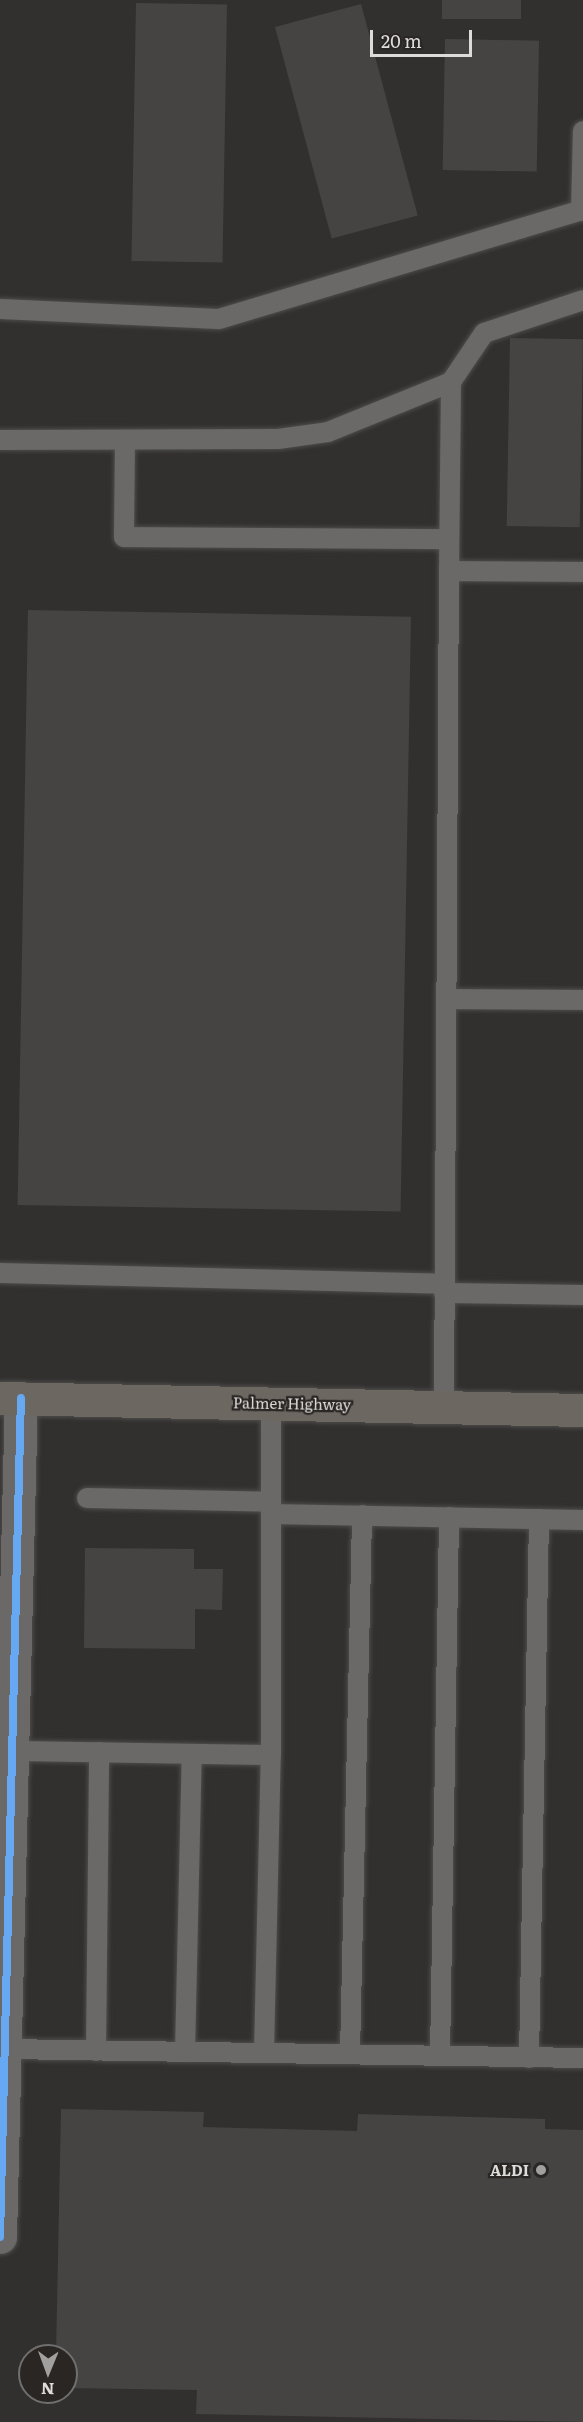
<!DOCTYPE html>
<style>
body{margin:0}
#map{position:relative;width:583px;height:2422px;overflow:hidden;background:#32302f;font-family:Literata,serif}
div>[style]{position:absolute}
.building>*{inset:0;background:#454443;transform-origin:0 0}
.roads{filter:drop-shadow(0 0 2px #4d4c4a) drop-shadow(0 0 2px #4d4c4a)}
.lane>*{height:20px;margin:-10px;padding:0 10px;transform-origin:10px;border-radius:10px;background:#6a6968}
.street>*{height:33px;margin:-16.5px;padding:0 16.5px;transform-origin:16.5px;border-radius:16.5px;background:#6a6968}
.primary>*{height:33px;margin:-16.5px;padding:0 16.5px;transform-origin:16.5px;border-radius:16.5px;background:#6d6762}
.cycleway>*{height:8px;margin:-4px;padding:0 4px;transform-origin:4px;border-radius:4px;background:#66a8f1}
.dots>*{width:16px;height:16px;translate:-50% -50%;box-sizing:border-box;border:3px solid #292624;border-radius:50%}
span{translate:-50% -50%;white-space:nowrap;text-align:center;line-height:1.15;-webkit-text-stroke:4.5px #292624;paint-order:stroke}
.street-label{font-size:15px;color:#dedcda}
.poi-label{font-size:15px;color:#dedcda;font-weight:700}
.right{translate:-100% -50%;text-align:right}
.north{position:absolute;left:18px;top:2344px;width:60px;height:60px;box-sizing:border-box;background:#292624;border:2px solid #716f6d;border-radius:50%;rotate:181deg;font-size:16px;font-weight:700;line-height:24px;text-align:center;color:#dedcda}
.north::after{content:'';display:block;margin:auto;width:21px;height:27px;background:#a2a09e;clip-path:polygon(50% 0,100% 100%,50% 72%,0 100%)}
.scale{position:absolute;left:370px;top:30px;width:102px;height:27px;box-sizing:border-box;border:3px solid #dedcda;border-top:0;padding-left:8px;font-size:18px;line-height:21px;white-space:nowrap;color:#dedcda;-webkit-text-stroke:4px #292624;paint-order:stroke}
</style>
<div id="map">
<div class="building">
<i style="left:442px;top:0;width:79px;height:19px"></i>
<i style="left:136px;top:3px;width:91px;height:258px;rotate:1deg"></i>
<i style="left:361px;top:4px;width:219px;height:89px;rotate:75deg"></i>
<i style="left:445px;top:39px;width:94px;height:131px;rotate:1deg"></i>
<i style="left:510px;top:338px;width:73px;height:188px;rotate:1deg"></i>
<i style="left:28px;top:610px;width:383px;height:595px;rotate:1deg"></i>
<i style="clip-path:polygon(85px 1548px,194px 1549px,194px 1569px,223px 1569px,222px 1610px,195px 1609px,195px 1649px,84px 1648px)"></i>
<i style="clip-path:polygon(61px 2109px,204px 2112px,203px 2127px,357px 2131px,358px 2114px,545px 2119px,545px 2129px,583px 2130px,583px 2422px,196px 2414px,197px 2390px,66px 2388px,66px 2356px,56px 2356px)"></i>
</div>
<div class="roads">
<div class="lane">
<i style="left:581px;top:211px;width:80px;rotate:-88.6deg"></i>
<i style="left:0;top:309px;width:219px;rotate:2.6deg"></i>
<i style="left:219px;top:319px;width:380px;rotate:-16.7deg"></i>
<i style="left:451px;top:382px;width:59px;rotate:-56deg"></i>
<i style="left:484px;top:333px;width:104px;rotate:-18.4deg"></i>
<i style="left:0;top:440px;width:278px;rotate:-0.2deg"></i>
<i style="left:278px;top:439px;width:50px;rotate:-8deg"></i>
<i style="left:328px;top:432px;width:133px;rotate:-22.1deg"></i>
<i style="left:451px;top:382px;width:189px;rotate:90.6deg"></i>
<i style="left:125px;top:440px;width:97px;rotate:90.6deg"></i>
<i style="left:124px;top:537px;width:325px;rotate:0.4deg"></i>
<i style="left:446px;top:999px;width:137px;rotate:0.4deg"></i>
<i style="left:0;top:1273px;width:444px;rotate:1.4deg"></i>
<i style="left:444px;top:1293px;width:139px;rotate:0.8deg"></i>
<i style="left:444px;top:1406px;width:835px;rotate:-89.66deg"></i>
<i style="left:449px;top:571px;width:134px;rotate:0.4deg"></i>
<i style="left:87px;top:1498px;width:184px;rotate:1.2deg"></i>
<i style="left:271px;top:1514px;width:312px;rotate:1.1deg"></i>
<i style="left:12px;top:1751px;width:259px;rotate:0.9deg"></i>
<i style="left:5px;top:2049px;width:578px;rotate:0.89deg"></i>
<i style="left:96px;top:2051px;width:299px;rotate:-89.4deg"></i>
<i style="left:185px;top:2052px;width:298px;rotate:-88.7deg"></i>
<i style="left:264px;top:2053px;width:298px;rotate:-88.7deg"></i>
<i style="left:271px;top:1755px;width:352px;rotate:-90deg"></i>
<i style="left:350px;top:2054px;width:539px;rotate:-88.72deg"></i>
<i style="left:440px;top:2056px;width:539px;rotate:-89.04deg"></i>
<i style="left:529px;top:2058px;width:539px;rotate:-88.94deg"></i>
</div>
<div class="street">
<i style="left:0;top:2237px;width:839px;rotate:-88.57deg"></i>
</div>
<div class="primary">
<i style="left:0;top:1398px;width:583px;rotate:1.18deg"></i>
</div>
</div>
<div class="cycleway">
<i style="left:0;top:2237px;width:839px;rotate:-88.57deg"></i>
</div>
<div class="dots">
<i style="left:541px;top:2170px;background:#a2a09e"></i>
</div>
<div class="street-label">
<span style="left:292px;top:1403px;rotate:1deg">Palmer Highway</span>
</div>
<div class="poi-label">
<span class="right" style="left:529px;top:2170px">ALDI</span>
</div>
<div class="north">N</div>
<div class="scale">20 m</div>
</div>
